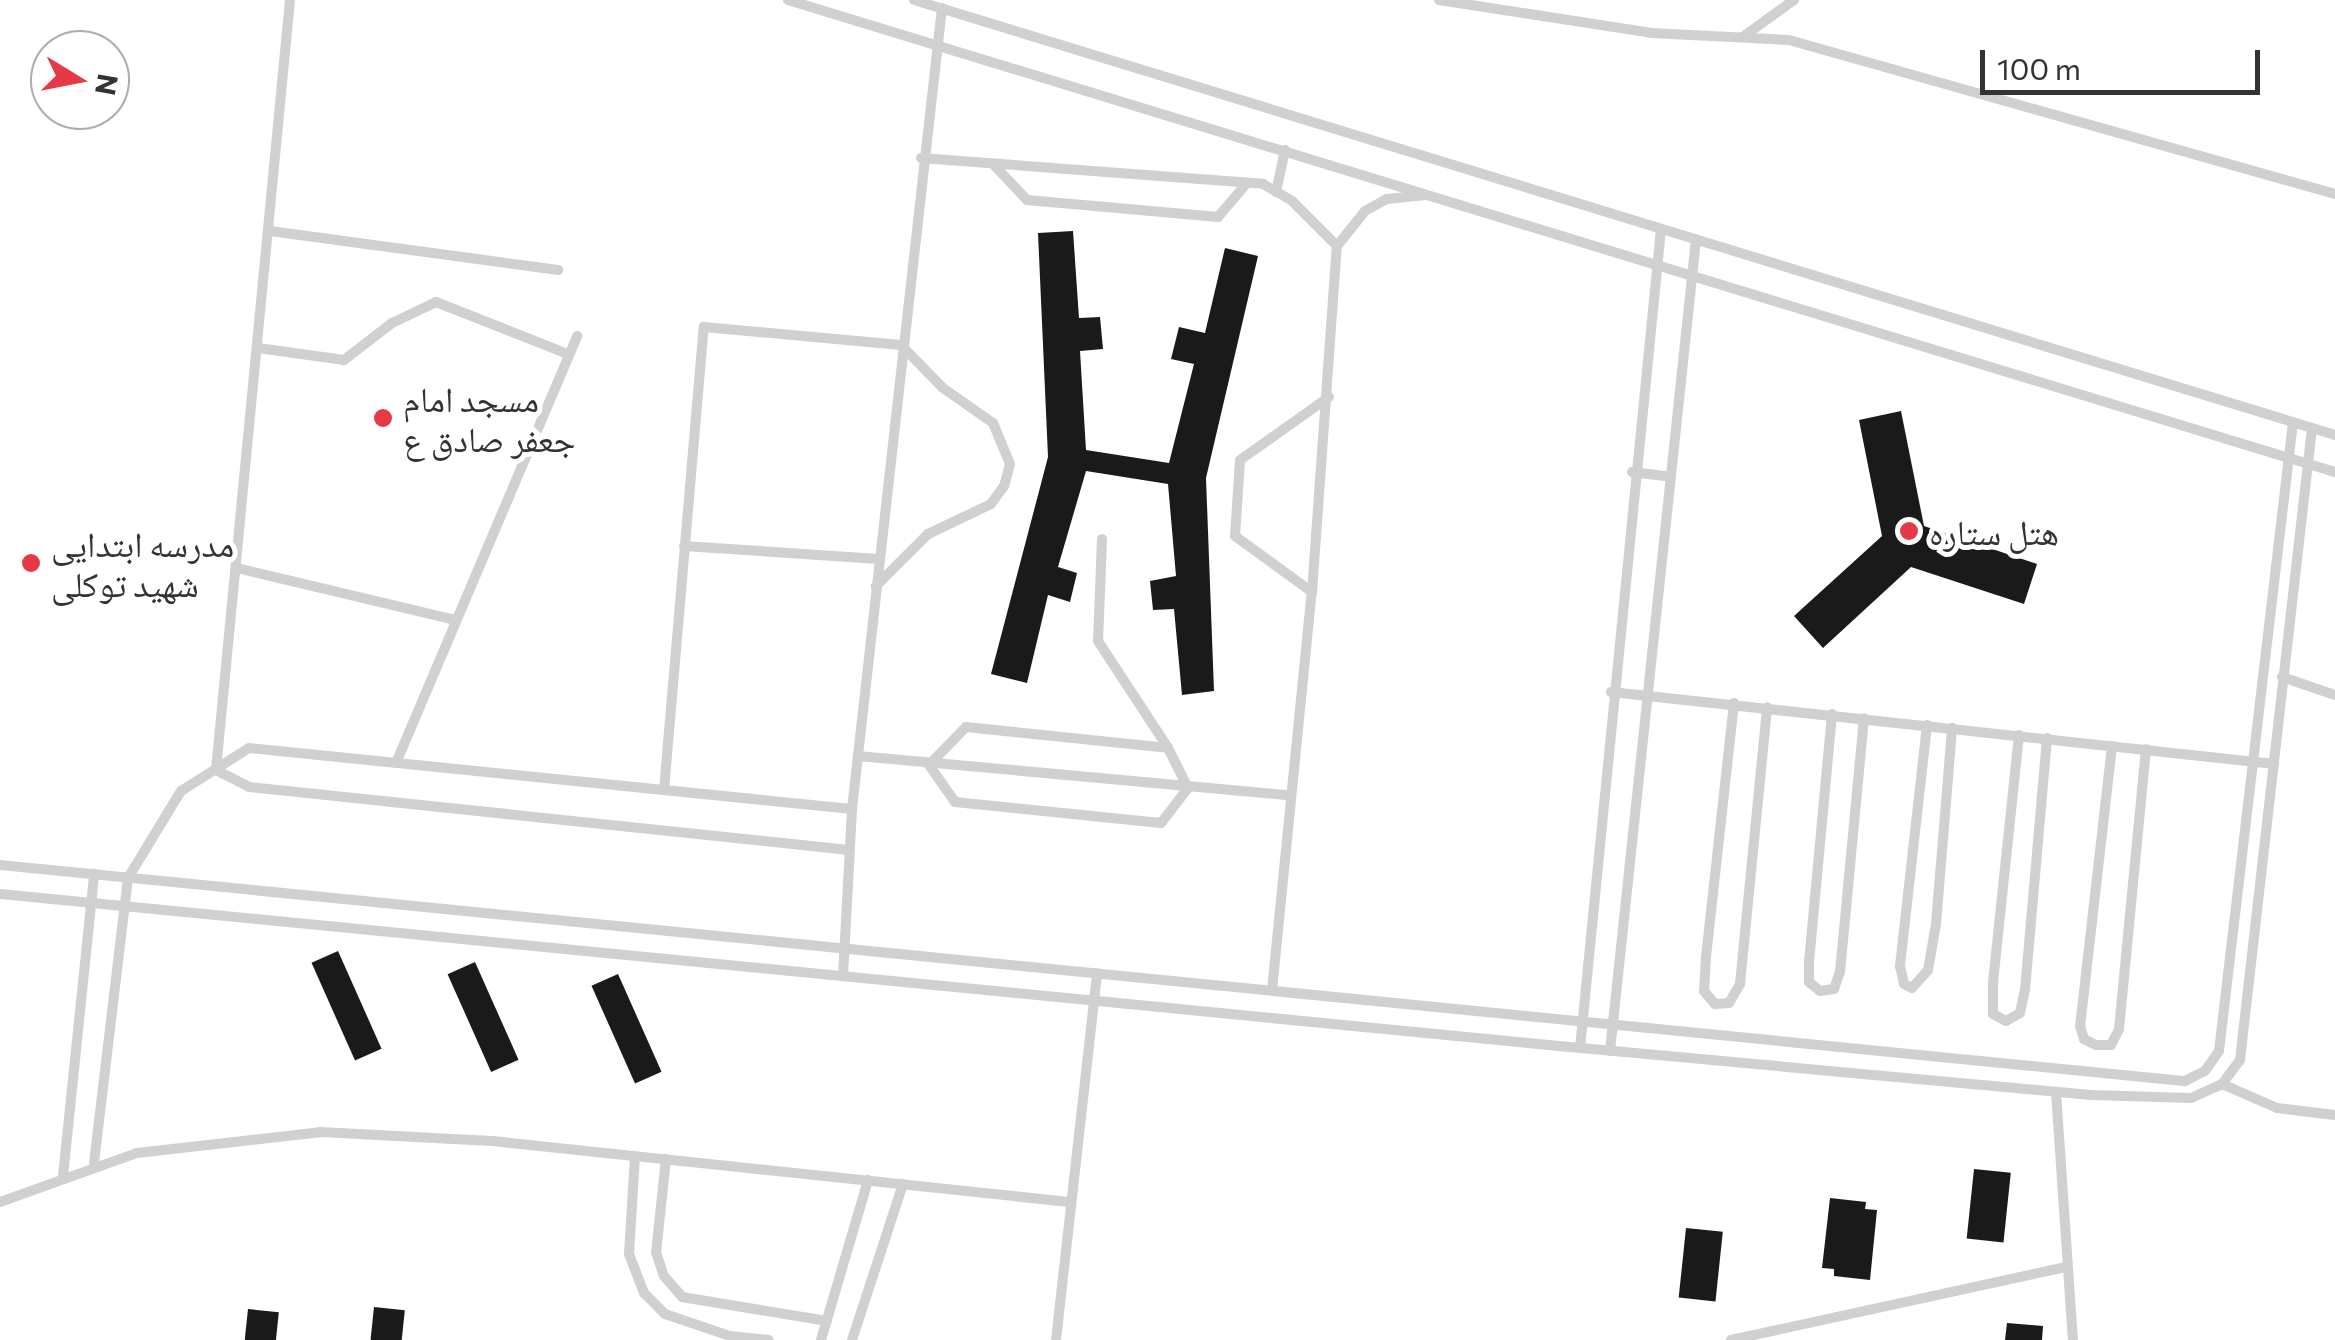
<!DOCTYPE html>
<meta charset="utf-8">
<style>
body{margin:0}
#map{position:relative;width:2335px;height:1340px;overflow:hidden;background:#fff;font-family:Commissioner,"Noto Naskh Arabic",sans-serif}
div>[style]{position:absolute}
.building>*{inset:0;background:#1a1a1a;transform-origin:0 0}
.service>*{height:10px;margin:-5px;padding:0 5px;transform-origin:5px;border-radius:5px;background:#d0d0d0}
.dots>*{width:28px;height:28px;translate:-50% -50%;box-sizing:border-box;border:5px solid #fff;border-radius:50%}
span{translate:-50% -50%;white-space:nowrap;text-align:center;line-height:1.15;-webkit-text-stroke:10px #fff;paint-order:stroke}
.poi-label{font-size:35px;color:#333}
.left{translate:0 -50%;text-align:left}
.north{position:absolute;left:30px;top:30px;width:100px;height:100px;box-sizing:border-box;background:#fff;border:2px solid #adadad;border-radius:50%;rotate:100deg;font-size:28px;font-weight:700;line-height:40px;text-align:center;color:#333}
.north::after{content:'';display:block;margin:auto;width:35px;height:45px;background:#e63946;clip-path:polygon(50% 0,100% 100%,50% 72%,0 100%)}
.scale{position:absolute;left:1980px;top:50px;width:280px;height:45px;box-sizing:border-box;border:5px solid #333;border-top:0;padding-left:12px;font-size:30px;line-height:35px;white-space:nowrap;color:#333;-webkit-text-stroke:8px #fff;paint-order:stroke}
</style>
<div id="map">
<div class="building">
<i style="clip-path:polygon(1073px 231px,1079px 318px,1100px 317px,1103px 349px,1080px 351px,1086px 450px,1169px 463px,1194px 364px,1171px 359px,1179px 327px,1205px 333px,1225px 248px,1258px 256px,1206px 478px,1214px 691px,1182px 695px,1174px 609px,1153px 610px,1150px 581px,1176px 576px,1168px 484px,1086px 471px,1058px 567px,1077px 573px,1070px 602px,1048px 595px,1027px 683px,991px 674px,1048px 457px,1038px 233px)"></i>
<i style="clip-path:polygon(1901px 411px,1924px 526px,2037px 564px,2024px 604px,1911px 567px,1823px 648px,1794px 616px,1882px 536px,1859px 420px)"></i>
<i style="left:338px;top:951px;width:107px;height:29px;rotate:66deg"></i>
<i style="left:475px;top:962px;width:107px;height:30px;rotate:66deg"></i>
<i style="left:618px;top:974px;width:107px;height:29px;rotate:66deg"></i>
<i style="left:1974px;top:1169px;width:37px;height:70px;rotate:6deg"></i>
<i style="clip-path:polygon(1830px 1198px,1866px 1202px,1865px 1209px,1877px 1210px,1870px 1280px,1834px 1276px,1834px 1269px,1822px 1268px)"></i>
<i style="left:1686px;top:1228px;width:37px;height:70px;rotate:6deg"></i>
<i style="left:374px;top:1307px;width:31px;height:33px;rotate:6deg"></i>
<i style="left:248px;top:1309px;width:31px;height:31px;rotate:6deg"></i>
<i style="clip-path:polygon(2007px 1323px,2043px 1326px,2042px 1340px,2005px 1340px)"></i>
</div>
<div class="service">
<i style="left:788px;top:0;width:1617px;rotate:16.97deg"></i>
<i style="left:914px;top:0;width:1486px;rotate:17.02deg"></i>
<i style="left:1439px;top:0;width:215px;rotate:8.8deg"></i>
<i style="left:1651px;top:33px;width:138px;rotate:2.9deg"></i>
<i style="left:1789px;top:40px;width:567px;rotate:15.75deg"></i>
<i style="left:1744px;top:36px;width:62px;rotate:-35.8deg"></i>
<i style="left:921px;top:158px;width:343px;rotate:4.3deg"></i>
<i style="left:1263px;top:184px;width:34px;rotate:30deg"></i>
<i style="left:1292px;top:201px;width:64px;rotate:45deg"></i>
<i style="left:994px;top:165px;width:48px;rotate:46.7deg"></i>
<i style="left:1027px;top:200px;width:192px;rotate:5.1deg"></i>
<i style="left:1218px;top:217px;width:45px;rotate:-49.5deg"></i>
<i style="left:1276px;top:192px;width:43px;rotate:-77.9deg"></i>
<i style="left:270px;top:231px;width:291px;rotate:7.7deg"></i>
<i style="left:258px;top:348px;width:87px;rotate:7.9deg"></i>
<i style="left:344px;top:360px;width:61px;rotate:-37.6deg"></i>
<i style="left:392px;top:323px;width:49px;rotate:-25.5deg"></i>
<i style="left:436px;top:302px;width:142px;rotate:21.5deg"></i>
<i style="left:1632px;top:472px;width:35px;rotate:7deg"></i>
<i style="left:1102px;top:539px;width:102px;rotate:92.2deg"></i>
<i style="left:1098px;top:641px;width:128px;rotate:56.8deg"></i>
<i style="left:684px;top:546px;width:195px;rotate:3.8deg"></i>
<i style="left:237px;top:568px;width:225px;rotate:13.4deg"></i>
<i style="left:1312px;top:592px;width:95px;rotate:-144deg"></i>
<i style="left:1235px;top:536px;width:76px;rotate:-86.2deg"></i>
<i style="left:1240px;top:460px;width:109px;rotate:-35.3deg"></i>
<i style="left:2282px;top:677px;width:56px;rotate:18.8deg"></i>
<i style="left:1611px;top:692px;width:667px;rotate:6.2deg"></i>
<i style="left:1734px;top:703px;width:255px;rotate:96.3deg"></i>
<i style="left:1706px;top:956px;width:35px;rotate:93deg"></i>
<i style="left:1704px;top:991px;width:17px;rotate:50deg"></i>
<i style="left:1715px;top:1004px;width:14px;rotate:-4deg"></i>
<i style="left:1729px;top:1003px;width:22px;rotate:-60deg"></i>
<i style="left:1740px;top:984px;width:278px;rotate:-84.4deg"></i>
<i style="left:1832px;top:714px;width:247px;rotate:95.3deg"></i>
<i style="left:1809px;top:960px;width:22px;rotate:90deg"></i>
<i style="left:1809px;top:982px;width:14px;rotate:39deg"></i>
<i style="left:1820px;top:991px;width:14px;rotate:-8deg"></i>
<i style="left:1834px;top:989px;width:18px;rotate:-71deg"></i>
<i style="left:1840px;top:972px;width:255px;rotate:-84.6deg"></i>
<i style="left:1927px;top:725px;width:243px;rotate:96.4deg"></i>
<i style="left:1900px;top:966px;width:18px;rotate:77deg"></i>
<i style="left:1904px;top:984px;width:9px;rotate:27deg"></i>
<i style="left:1912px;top:988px;width:24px;rotate:-48deg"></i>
<i style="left:1928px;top:970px;width:47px;rotate:-80.1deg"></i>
<i style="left:1936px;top:924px;width:197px;rotate:-85.3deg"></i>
<i style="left:966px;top:727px;width:203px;rotate:5.9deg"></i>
<i style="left:1168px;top:748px;width:45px;rotate:63.4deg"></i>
<i style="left:1188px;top:788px;width:44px;rotate:127.6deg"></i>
<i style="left:1161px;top:823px;width:207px;rotate:-174.2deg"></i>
<i style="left:955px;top:802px;width:45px;rotate:-125.1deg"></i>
<i style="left:929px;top:765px;width:53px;rotate:-45.8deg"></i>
<i style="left:2019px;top:735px;width:249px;rotate:96deg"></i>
<i style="left:1993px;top:983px;width:31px;rotate:90deg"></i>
<i style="left:1993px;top:1014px;width:15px;rotate:28deg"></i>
<i style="left:2006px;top:1021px;width:16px;rotate:-30deg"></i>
<i style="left:2020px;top:1013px;width:24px;rotate:-78deg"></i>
<i style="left:2025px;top:990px;width:253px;rotate:-85deg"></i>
<i style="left:2112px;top:746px;width:282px;rotate:96.5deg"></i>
<i style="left:2080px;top:1026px;width:14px;rotate:73deg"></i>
<i style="left:2084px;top:1039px;width:13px;rotate:27deg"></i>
<i style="left:2096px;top:1045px;width:15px"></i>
<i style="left:2111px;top:1045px;width:18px;rotate:-63deg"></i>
<i style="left:2119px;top:1029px;width:281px;rotate:-84.5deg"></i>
<i style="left:858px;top:756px;width:432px;rotate:5.2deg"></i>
<i style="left:396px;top:763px;width:464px;rotate:-67deg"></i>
<i style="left:216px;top:770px;width:774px;rotate:-84.51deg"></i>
<i style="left:216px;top:770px;width:37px;rotate:27deg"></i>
<i style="left:249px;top:787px;width:603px;rotate:5.99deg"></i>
<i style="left:664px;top:790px;width:465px;rotate:-85.1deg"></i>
<i style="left:704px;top:327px;width:198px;rotate:5.2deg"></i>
<i style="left:901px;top:345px;width:60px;rotate:45.7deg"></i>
<i style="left:943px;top:388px;width:61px;rotate:35deg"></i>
<i style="left:993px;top:423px;width:44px;rotate:67.5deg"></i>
<i style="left:1010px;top:464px;width:23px;rotate:105deg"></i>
<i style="left:1004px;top:486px;width:22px;rotate:126deg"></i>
<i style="left:991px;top:504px;width:70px;rotate:154.5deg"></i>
<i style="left:928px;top:534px;width:74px;rotate:135deg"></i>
<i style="left:0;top:865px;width:2196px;rotate:5.65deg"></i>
<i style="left:2185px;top:1081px;width:22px;rotate:-27deg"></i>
<i style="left:2205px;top:1071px;width:24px;rotate:-55deg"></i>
<i style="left:2219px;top:1051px;width:633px;rotate:-83.29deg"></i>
<i style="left:0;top:894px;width:1566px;rotate:5.57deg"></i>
<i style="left:1559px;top:1046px;width:534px;rotate:5.26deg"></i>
<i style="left:2091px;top:1095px;width:100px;rotate:1.7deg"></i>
<i style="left:2191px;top:1098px;width:34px;rotate:-24deg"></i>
<i style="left:2222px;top:1084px;width:30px;rotate:-53deg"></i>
<i style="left:2240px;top:1060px;width:636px;rotate:-83.5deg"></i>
<i style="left:843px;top:976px;width:167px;rotate:-86.9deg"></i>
<i style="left:852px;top:809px;width:806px;rotate:-83.59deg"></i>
<i style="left:1272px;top:990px;width:400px;rotate:-84.3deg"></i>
<i style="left:1312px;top:592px;width:347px;rotate:-85.9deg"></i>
<i style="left:1337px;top:246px;width:45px;rotate:-51.3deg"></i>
<i style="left:1365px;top:211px;width:25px;rotate:-29deg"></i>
<i style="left:1387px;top:199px;width:36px;rotate:-6deg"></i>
<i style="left:1580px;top:1048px;width:823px;rotate:-84.35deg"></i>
<i style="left:1610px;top:1051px;width:816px;rotate:-83.95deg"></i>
<i style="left:2222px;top:1084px;width:60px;rotate:23.6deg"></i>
<i style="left:2277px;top:1108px;width:58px;rotate:6.9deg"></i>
<i style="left:2056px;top:1092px;width:249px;rotate:86.1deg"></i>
<i style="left:635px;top:1156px;width:98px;rotate:93.5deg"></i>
<i style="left:629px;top:1254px;width:42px;rotate:69deg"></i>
<i style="left:644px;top:1293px;width:30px;rotate:45deg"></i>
<i style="left:665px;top:1314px;width:69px;rotate:18.7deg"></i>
<i style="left:730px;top:1336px;width:39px;rotate:6deg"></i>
<i style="left:666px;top:1159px;width:94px;rotate:96.1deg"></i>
<i style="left:656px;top:1252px;width:25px;rotate:72deg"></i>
<i style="left:664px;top:1276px;width:28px;rotate:49deg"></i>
<i style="left:682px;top:1297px;width:147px;rotate:9.4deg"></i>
<i style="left:94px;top:1163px;width:287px;rotate:-83.2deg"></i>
<i style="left:128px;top:878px;width:102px;rotate:-58.7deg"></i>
<i style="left:181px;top:791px;width:80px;rotate:-32.3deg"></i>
<i style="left:249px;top:748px;width:606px;rotate:5.78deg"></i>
<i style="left:63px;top:1176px;width:304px;rotate:-84.1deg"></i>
<i style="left:0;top:1202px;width:145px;rotate:-19.7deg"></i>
<i style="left:137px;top:1153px;width:184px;rotate:-6.5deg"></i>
<i style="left:320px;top:1132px;width:172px;rotate:3deg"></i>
<i style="left:492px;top:1141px;width:580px;rotate:6.03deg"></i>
<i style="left:821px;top:1340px;width:167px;rotate:-73.6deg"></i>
<i style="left:852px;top:1340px;width:164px;rotate:-71.9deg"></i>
<i style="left:1056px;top:1340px;width:369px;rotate:-83.6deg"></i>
<i style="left:1731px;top:1340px;width:343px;rotate:-12.3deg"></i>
</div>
<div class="dots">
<i style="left:383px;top:418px;background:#e63946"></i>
<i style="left:1909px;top:531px;background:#e63946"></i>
<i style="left:31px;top:563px;background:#e63946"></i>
</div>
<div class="poi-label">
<span class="left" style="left:403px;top:418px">مسجد امام<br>جعفر صادق ع</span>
<span class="left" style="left:1929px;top:531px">هتل ستاره</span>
<span class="left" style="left:51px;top:563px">مدرسه ابتدایی<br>شهید توکلی</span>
</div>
<div class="north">N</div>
<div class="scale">100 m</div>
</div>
